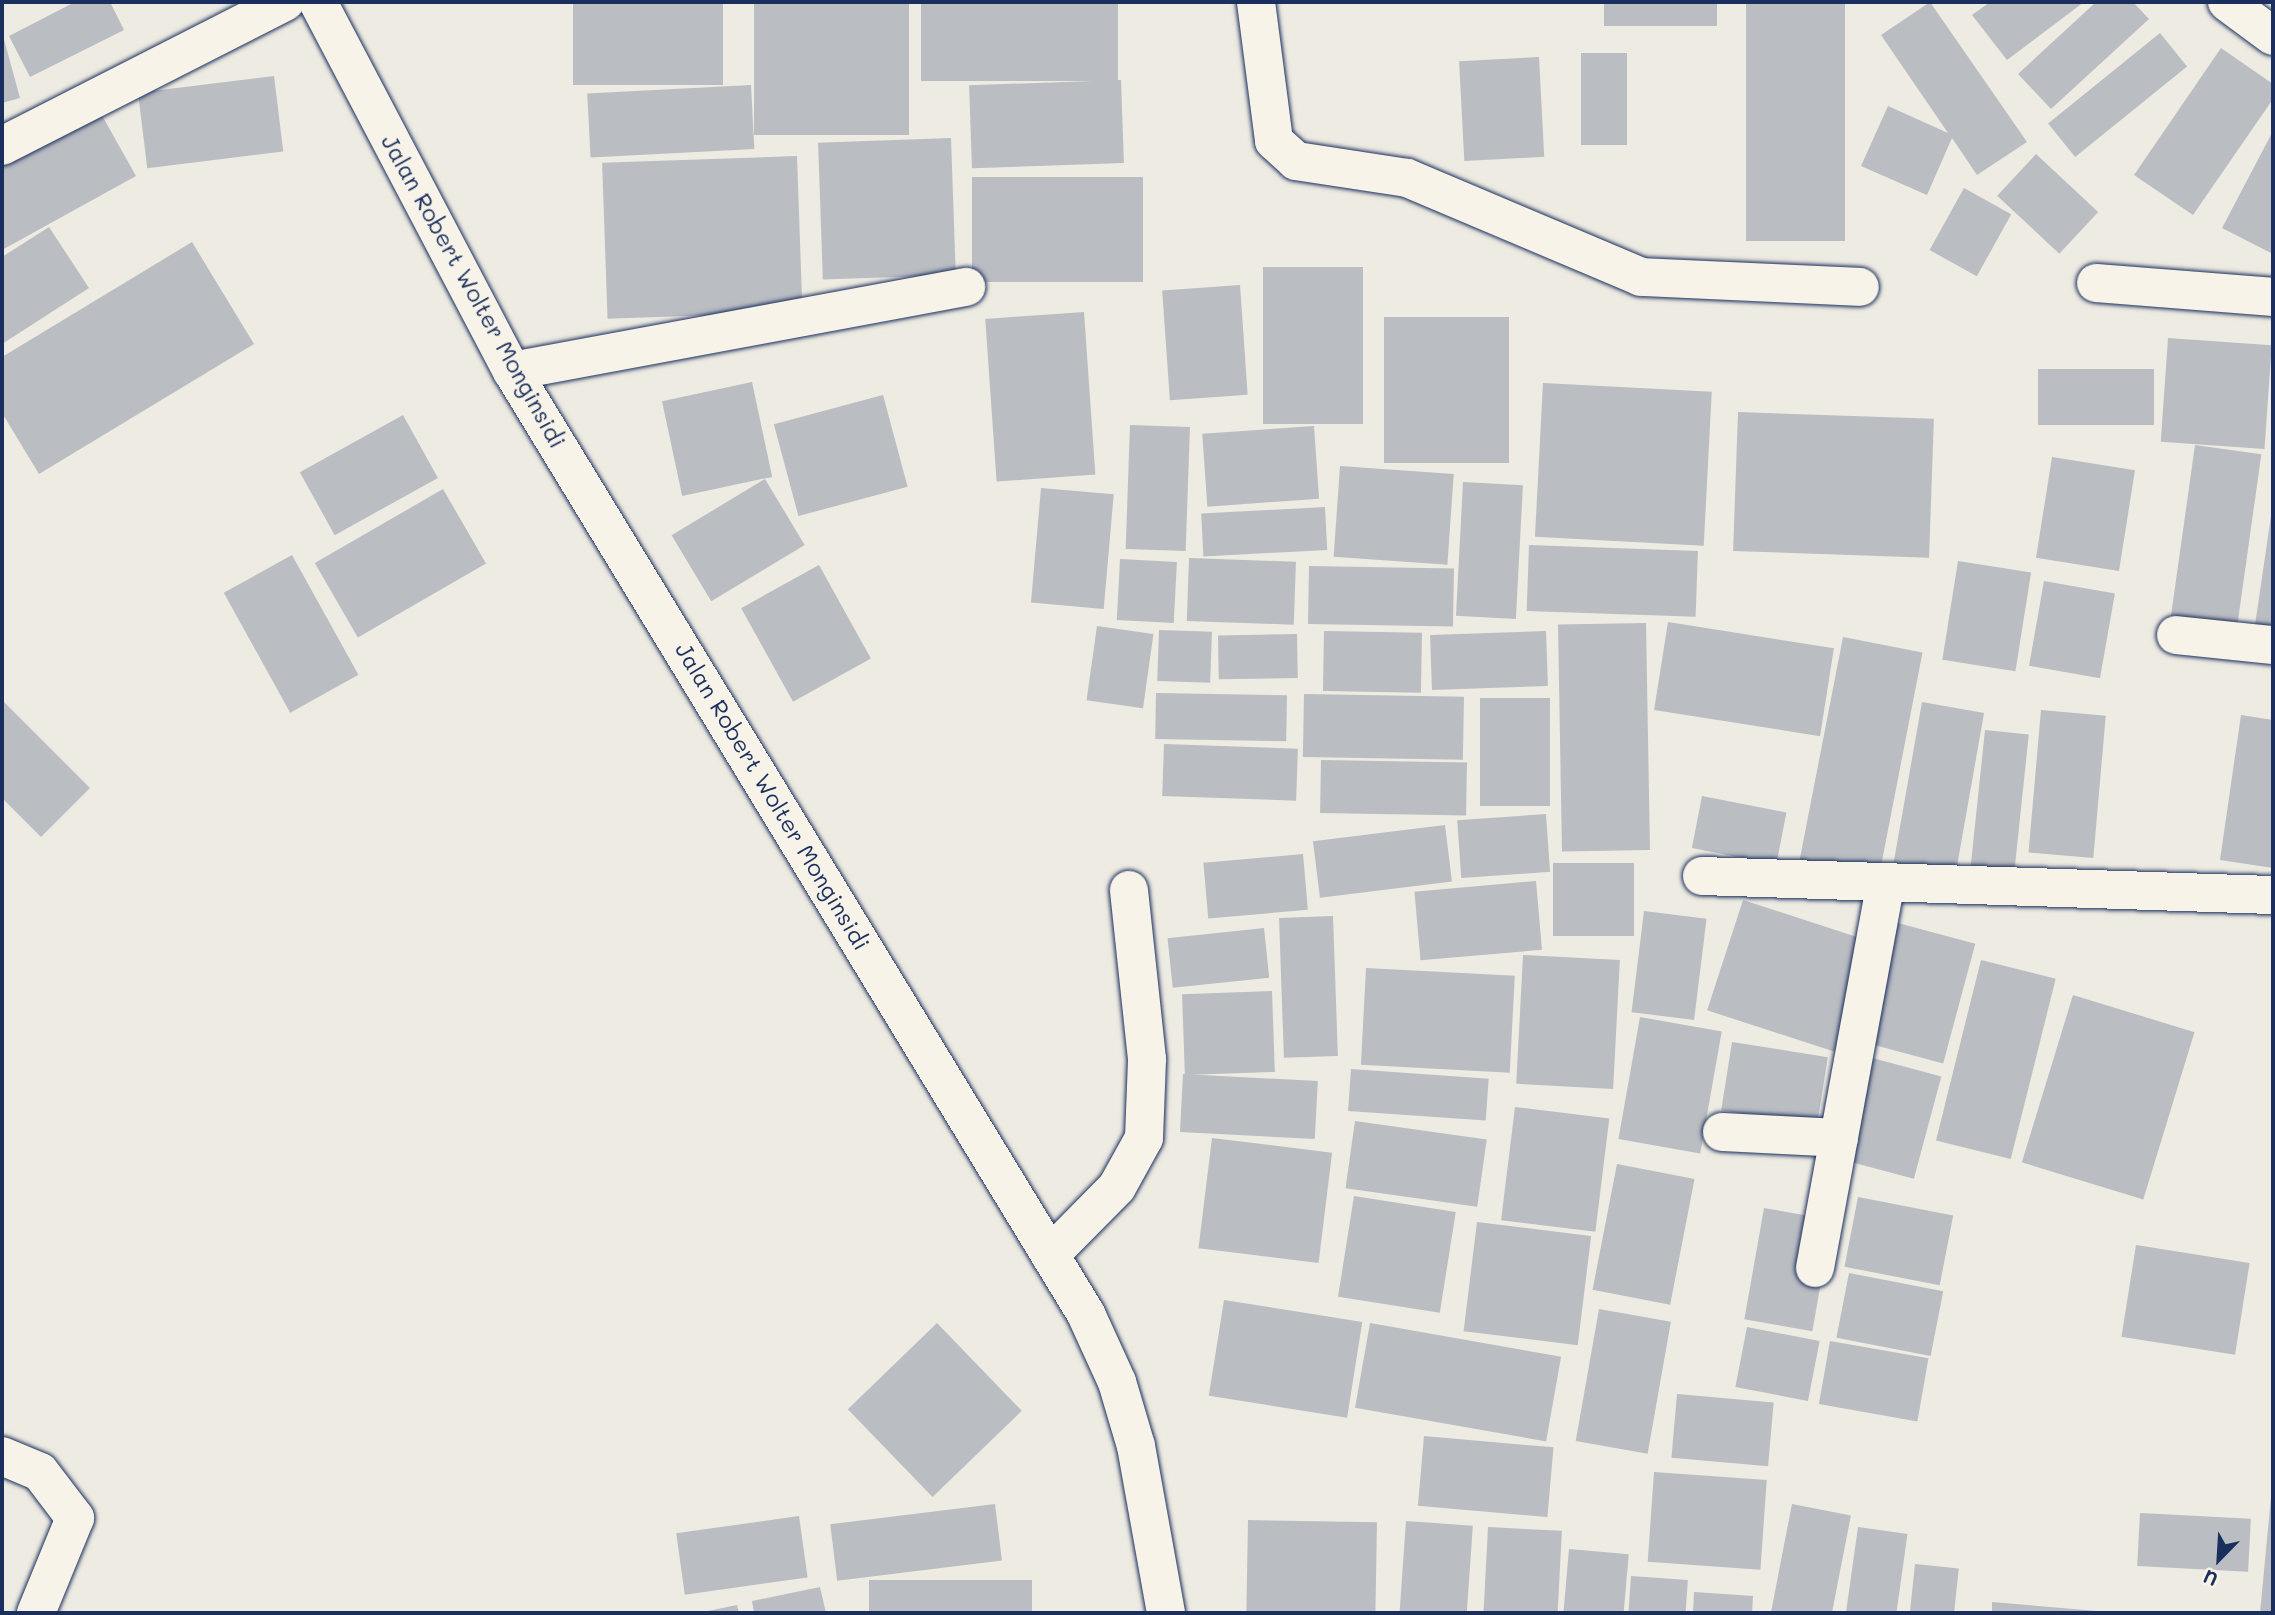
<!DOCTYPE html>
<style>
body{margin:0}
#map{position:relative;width:2275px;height:1615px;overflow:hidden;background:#eeebe2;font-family:Mali,sans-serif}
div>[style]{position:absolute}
.building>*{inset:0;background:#babdc2;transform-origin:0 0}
.roads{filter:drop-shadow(0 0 2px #1b2f5e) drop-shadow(0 0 2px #1b2f5e)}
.street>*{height:38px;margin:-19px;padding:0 19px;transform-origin:19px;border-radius:19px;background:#f7f3e8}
.highway>*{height:38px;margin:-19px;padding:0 19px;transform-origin:19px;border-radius:19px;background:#f7f3e8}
span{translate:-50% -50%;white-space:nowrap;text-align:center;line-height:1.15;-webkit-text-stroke:5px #f7f3e8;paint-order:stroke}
.street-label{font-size:23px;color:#1b2f5e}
.frame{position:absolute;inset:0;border:4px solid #1b2f5e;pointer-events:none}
.north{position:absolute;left:2184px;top:1524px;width:70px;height:70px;-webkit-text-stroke:5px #f7f3e8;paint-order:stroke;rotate:204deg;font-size:19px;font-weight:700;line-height:28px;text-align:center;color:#1b2f5e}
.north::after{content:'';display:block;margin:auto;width:24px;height:32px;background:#1b2f5e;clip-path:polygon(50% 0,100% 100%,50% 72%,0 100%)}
</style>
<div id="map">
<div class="building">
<i style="clip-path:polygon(75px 2px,110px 2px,124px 30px,30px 77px,9px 36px)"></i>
<i style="left:573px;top:2px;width:150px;height:83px"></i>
<i style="left:754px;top:2px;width:155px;height:133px"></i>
<i style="left:921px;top:2px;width:197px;height:79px"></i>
<i style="left:1604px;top:2px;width:113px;height:24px"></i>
<i style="left:1746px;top:2px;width:99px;height:239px"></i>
<i style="clip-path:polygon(1930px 2px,2027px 142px,1977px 175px,1952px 138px,1927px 195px,1861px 166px,1888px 106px,1948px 133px,1881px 35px)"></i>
<i style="clip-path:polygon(1990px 2px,2084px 2px,2007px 60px,1972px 15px)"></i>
<i style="clip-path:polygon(2096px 2px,2133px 2px,2149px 19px,2051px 109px,2018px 74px)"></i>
<i style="clip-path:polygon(2px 32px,20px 98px,2px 103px)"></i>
<i style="left:2160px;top:33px;width:43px;height:144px;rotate:51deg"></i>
<i style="clip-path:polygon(2221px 48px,2273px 84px,2273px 99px,2193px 215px,2134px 175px)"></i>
<i style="left:1581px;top:53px;width:46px;height:92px"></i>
<i style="left:1539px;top:57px;width:100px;height:80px;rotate:87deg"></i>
<i style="left:274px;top:76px;width:76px;height:137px;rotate:83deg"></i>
<i style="left:1121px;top:80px;width:83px;height:152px;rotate:88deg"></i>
<i style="left:751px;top:85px;width:64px;height:164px;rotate:87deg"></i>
<i style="clip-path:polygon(95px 103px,136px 176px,2px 250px,2px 154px)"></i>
<i style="clip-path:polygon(2273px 131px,2273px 248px,2271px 253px,2222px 228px)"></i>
<i style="left:951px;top:138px;width:137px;height:133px;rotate:88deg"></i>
<i style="left:2036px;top:154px;width:85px;height:57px;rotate:43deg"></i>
<i style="left:797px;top:156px;width:156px;height:195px;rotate:88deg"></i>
<i style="left:972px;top:177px;width:171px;height:105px"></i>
<i style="left:1964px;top:188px;width:54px;height:71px;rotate:29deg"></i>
<i style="clip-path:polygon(49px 227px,89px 288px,2px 344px,2px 257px)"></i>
<i style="clip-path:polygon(192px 242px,254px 344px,39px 474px,2px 413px,2px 357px)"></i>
<i style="left:1263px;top:267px;width:100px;height:157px"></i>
<i style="left:1240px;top:285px;width:110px;height:78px;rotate:86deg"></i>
<i style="left:1084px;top:312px;width:163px;height:99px;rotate:86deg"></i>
<i style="left:1384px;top:317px;width:125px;height:146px"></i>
<i style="left:2168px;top:338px;width:104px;height:104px;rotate:4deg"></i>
<i style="left:2154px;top:369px;width:56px;height:116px;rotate:90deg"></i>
<i style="left:752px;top:382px;width:97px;height:92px;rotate:78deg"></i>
<i style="left:1543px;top:383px;width:169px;height:154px;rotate:3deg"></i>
<i style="left:883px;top:395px;width:95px;height:113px;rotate:75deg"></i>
<i style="left:1738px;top:412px;width:196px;height:139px;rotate:2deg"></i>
<i style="left:403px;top:415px;width:72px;height:118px;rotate:61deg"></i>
<i style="left:1130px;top:425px;width:60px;height:124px;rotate:2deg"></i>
<i style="left:1314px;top:426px;width:73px;height:112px;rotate:86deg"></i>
<i style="left:2195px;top:445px;width:67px;height:173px;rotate:8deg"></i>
<i style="left:2052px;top:457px;width:84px;height:102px;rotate:9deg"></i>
<i style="left:1340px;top:466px;width:114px;height:91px;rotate:4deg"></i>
<i style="left:765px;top:479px;width:77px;height:109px;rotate:59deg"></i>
<i style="left:1463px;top:482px;width:60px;height:134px;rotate:3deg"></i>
<i style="left:1041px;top:488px;width:73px;height:115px;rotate:5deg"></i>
<i style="left:443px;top:489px;width:86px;height:148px;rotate:60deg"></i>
<i style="left:1325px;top:507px;width:43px;height:124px;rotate:87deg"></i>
<i style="clip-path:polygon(2272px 509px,2273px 509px,2273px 635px,2254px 632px)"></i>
<i style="left:1529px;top:545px;width:169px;height:66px;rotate:2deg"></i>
<i style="left:292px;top:555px;width:137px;height:78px;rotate:61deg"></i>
<i style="left:1189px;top:558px;width:107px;height:63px;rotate:2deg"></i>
<i style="left:1120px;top:559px;width:57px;height:61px;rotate:3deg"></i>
<i style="left:1958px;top:561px;width:74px;height:100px;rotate:9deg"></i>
<i style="left:819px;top:565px;width:107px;height:89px;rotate:61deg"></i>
<i style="left:1309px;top:566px;width:145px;height:58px;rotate:1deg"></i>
<i style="left:2044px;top:581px;width:72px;height:86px;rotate:10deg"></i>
<i style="left:1668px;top:622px;width:168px;height:89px;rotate:9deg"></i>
<i style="left:1646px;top:623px;width:227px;height:88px;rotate:89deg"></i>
<i style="left:1097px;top:626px;width:57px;height:75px;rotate:8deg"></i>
<i style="left:1159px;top:630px;width:53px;height:51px;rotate:2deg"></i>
<i style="left:1324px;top:631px;width:98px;height:60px;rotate:1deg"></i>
<i style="left:1546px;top:631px;width:55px;height:116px;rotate:88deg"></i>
<i style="left:1297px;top:634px;width:44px;height:79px;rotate:89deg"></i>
<i style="left:1843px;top:637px;width:81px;height:230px;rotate:11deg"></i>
<i style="left:1156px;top:693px;width:131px;height:46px;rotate:1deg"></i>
<i style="left:1304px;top:694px;width:160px;height:63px;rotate:1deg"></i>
<i style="left:1480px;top:698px;width:70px;height:108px"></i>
<i style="clip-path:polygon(2px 700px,90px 788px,41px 837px,2px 798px)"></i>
<i style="left:1922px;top:702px;width:63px;height:163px;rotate:10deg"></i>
<i style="left:2041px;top:710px;width:65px;height:143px;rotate:5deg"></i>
<i style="clip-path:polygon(2241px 715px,2273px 720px,2273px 868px,2220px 860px)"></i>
<i style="left:1985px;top:730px;width:44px;height:149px;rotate:6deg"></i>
<i style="left:1164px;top:744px;width:134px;height:52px;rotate:2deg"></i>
<i style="left:1321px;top:760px;width:146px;height:53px;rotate:1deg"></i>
<i style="left:1702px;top:796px;width:86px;height:53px;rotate:11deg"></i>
<i style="left:1546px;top:814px;width:58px;height:89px;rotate:86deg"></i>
<i style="left:1445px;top:825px;width:57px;height:133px;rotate:83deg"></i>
<i style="left:1303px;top:854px;width:56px;height:100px;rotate:85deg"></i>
<i style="left:1553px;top:863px;width:81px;height:73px"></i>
<i style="left:1536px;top:881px;width:69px;height:122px;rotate:85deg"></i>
<i style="left:1743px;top:900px;width:135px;height:116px;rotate:18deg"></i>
<i style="left:1644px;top:911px;width:63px;height:102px;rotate:7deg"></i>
<i style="left:1333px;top:916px;width:140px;height:54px;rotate:88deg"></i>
<i style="left:1898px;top:923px;width:80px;height:124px;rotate:15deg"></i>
<i style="left:1264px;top:928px;width:50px;height:97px;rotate:84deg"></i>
<i style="left:1523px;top:955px;width:97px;height:129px;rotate:3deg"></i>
<i style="left:1981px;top:960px;width:77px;height:186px;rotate:14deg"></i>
<i style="left:1366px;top:968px;width:149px;height:97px;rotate:3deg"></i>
<i style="left:1272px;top:991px;width:81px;height:90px;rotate:88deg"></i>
<i style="left:2073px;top:995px;width:127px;height:175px;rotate:17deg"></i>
<i style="left:1640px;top:1017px;width:83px;height:124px;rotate:10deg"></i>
<i style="left:1732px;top:1042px;width:97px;height:69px;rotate:9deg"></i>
<i style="left:1865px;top:1056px;width:79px;height:106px;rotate:15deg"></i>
<i style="left:1351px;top:1069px;width:138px;height:42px;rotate:4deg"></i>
<i style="left:1183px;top:1074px;width:135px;height:58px;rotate:3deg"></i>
<i style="left:1515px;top:1107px;width:95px;height:114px;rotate:7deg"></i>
<i style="left:1355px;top:1121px;width:133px;height:68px;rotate:8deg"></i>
<i style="left:1212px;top:1138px;width:121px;height:111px;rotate:7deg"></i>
<i style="left:1617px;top:1164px;width:79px;height:128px;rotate:11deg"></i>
<i style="left:1354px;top:1196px;width:103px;height:102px;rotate:9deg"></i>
<i style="left:1858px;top:1197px;width:97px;height:71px;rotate:11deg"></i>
<i style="left:1764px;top:1208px;width:69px;height:113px;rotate:10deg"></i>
<i style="left:1477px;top:1222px;width:115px;height:110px;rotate:7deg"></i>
<i style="left:2136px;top:1245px;width:115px;height:93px;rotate:9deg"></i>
<i style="left:1849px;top:1273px;width:96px;height:66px;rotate:11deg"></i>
<i style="left:1224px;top:1300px;width:140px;height:97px;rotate:9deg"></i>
<i style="left:1599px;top:1309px;width:73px;height:134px;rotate:10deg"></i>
<i style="left:937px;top:1323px;width:122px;height:124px;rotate:46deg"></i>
<i style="left:1370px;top:1323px;width:194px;height:86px;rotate:10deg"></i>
<i style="left:1747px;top:1327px;width:74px;height:61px;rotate:11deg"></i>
<i style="left:1830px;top:1341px;width:100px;height:64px;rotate:10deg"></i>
<i style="left:1677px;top:1394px;width:97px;height:64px;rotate:5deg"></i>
<i style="left:1424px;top:1436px;width:130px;height:70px;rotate:5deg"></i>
<i style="left:1654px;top:1472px;width:113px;height:90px;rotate:4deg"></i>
<i style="clip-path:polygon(2271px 1497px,2273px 1613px,2260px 1613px)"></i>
<i style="left:995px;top:1504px;width:57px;height:166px;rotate:83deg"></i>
<i style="left:1792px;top:1504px;width:60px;height:111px;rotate:11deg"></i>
<i style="left:2140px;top:1513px;width:111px;height:53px;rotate:3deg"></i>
<i style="left:799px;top:1516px;width:62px;height:124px;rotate:82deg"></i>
<i style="left:1248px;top:1520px;width:129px;height:93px;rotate:1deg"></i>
<i style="left:1406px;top:1521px;width:67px;height:92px;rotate:4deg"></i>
<i style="left:1488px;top:1527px;width:74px;height:86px;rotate:3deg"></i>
<i style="left:1858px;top:1527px;width:50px;height:87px;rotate:8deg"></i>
<i style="left:1569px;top:1549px;width:60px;height:64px;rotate:5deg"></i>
<i style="left:1915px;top:1564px;width:44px;height:49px;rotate:6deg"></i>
<i style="left:1631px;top:1576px;width:57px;height:37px;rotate:4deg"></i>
<i style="left:869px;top:1580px;width:163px;height:33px"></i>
<i style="clip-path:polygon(820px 1587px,826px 1613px,754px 1613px,752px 1601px)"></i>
<i style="clip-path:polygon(1694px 1592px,1753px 1596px,1752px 1613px,1693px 1613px)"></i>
<i style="clip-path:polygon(1992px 1602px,2097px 1611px,2097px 1613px,1992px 1613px)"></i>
<i style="clip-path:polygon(737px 1605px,739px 1613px,703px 1613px,703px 1612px)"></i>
</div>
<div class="roads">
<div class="street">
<i style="left:1256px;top:2px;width:140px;rotate:82.6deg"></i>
<i style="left:1274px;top:141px;width:30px;rotate:42deg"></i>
<i style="left:1296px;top:161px;width:112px;rotate:8.7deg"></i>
<i style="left:1407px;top:178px;width:254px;rotate:22.9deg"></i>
<i style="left:1641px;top:277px;width:219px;rotate:2.6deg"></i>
<i style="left:2227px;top:2px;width:57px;rotate:36.5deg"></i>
<i style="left:2px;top:146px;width:318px;rotate:-27deg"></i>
<i style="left:2096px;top:283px;width:178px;rotate:4.5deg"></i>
<i style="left:512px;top:371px;width:462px;rotate:-10.5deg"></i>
<i style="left:2176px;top:635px;width:98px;rotate:5.9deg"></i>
<i style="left:1702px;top:876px;width:571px;rotate:1.91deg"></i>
<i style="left:1722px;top:1132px;width:117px;rotate:2.9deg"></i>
<i style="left:1050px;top:1255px;width:95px;rotate:-45.4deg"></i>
<i style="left:1117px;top:1187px;width:56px;rotate:-61.1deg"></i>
<i style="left:1144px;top:1138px;width:79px;rotate:-87.8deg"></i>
<i style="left:1147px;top:1059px;width:170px;rotate:-96.1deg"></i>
<i style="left:1815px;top:1268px;width:391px;rotate:-79.6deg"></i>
<i style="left:2px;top:1456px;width:41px;rotate:22.8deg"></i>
<i style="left:40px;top:1472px;width:58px;rotate:52.7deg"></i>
<i style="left:75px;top:1518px;width:103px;rotate:112.3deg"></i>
</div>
<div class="highway">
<i style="left:318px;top:2px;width:417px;rotate:62.3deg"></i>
<i style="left:512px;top:371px;width:1104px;rotate:58.67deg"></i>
<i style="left:1086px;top:1314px;width:75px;rotate:65.5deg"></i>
<i style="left:1117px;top:1382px;width:67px;rotate:73.5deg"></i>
<i style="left:1136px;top:1446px;width:170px;rotate:79.8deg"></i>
</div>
</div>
<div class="street-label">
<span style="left:474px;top:291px;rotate:61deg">Jalan Robert Wolter Monginsidi</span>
<span style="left:773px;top:796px;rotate:59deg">Jalan Robert Wolter Monginsidi</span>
</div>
<div class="frame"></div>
<div class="north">U</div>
</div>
